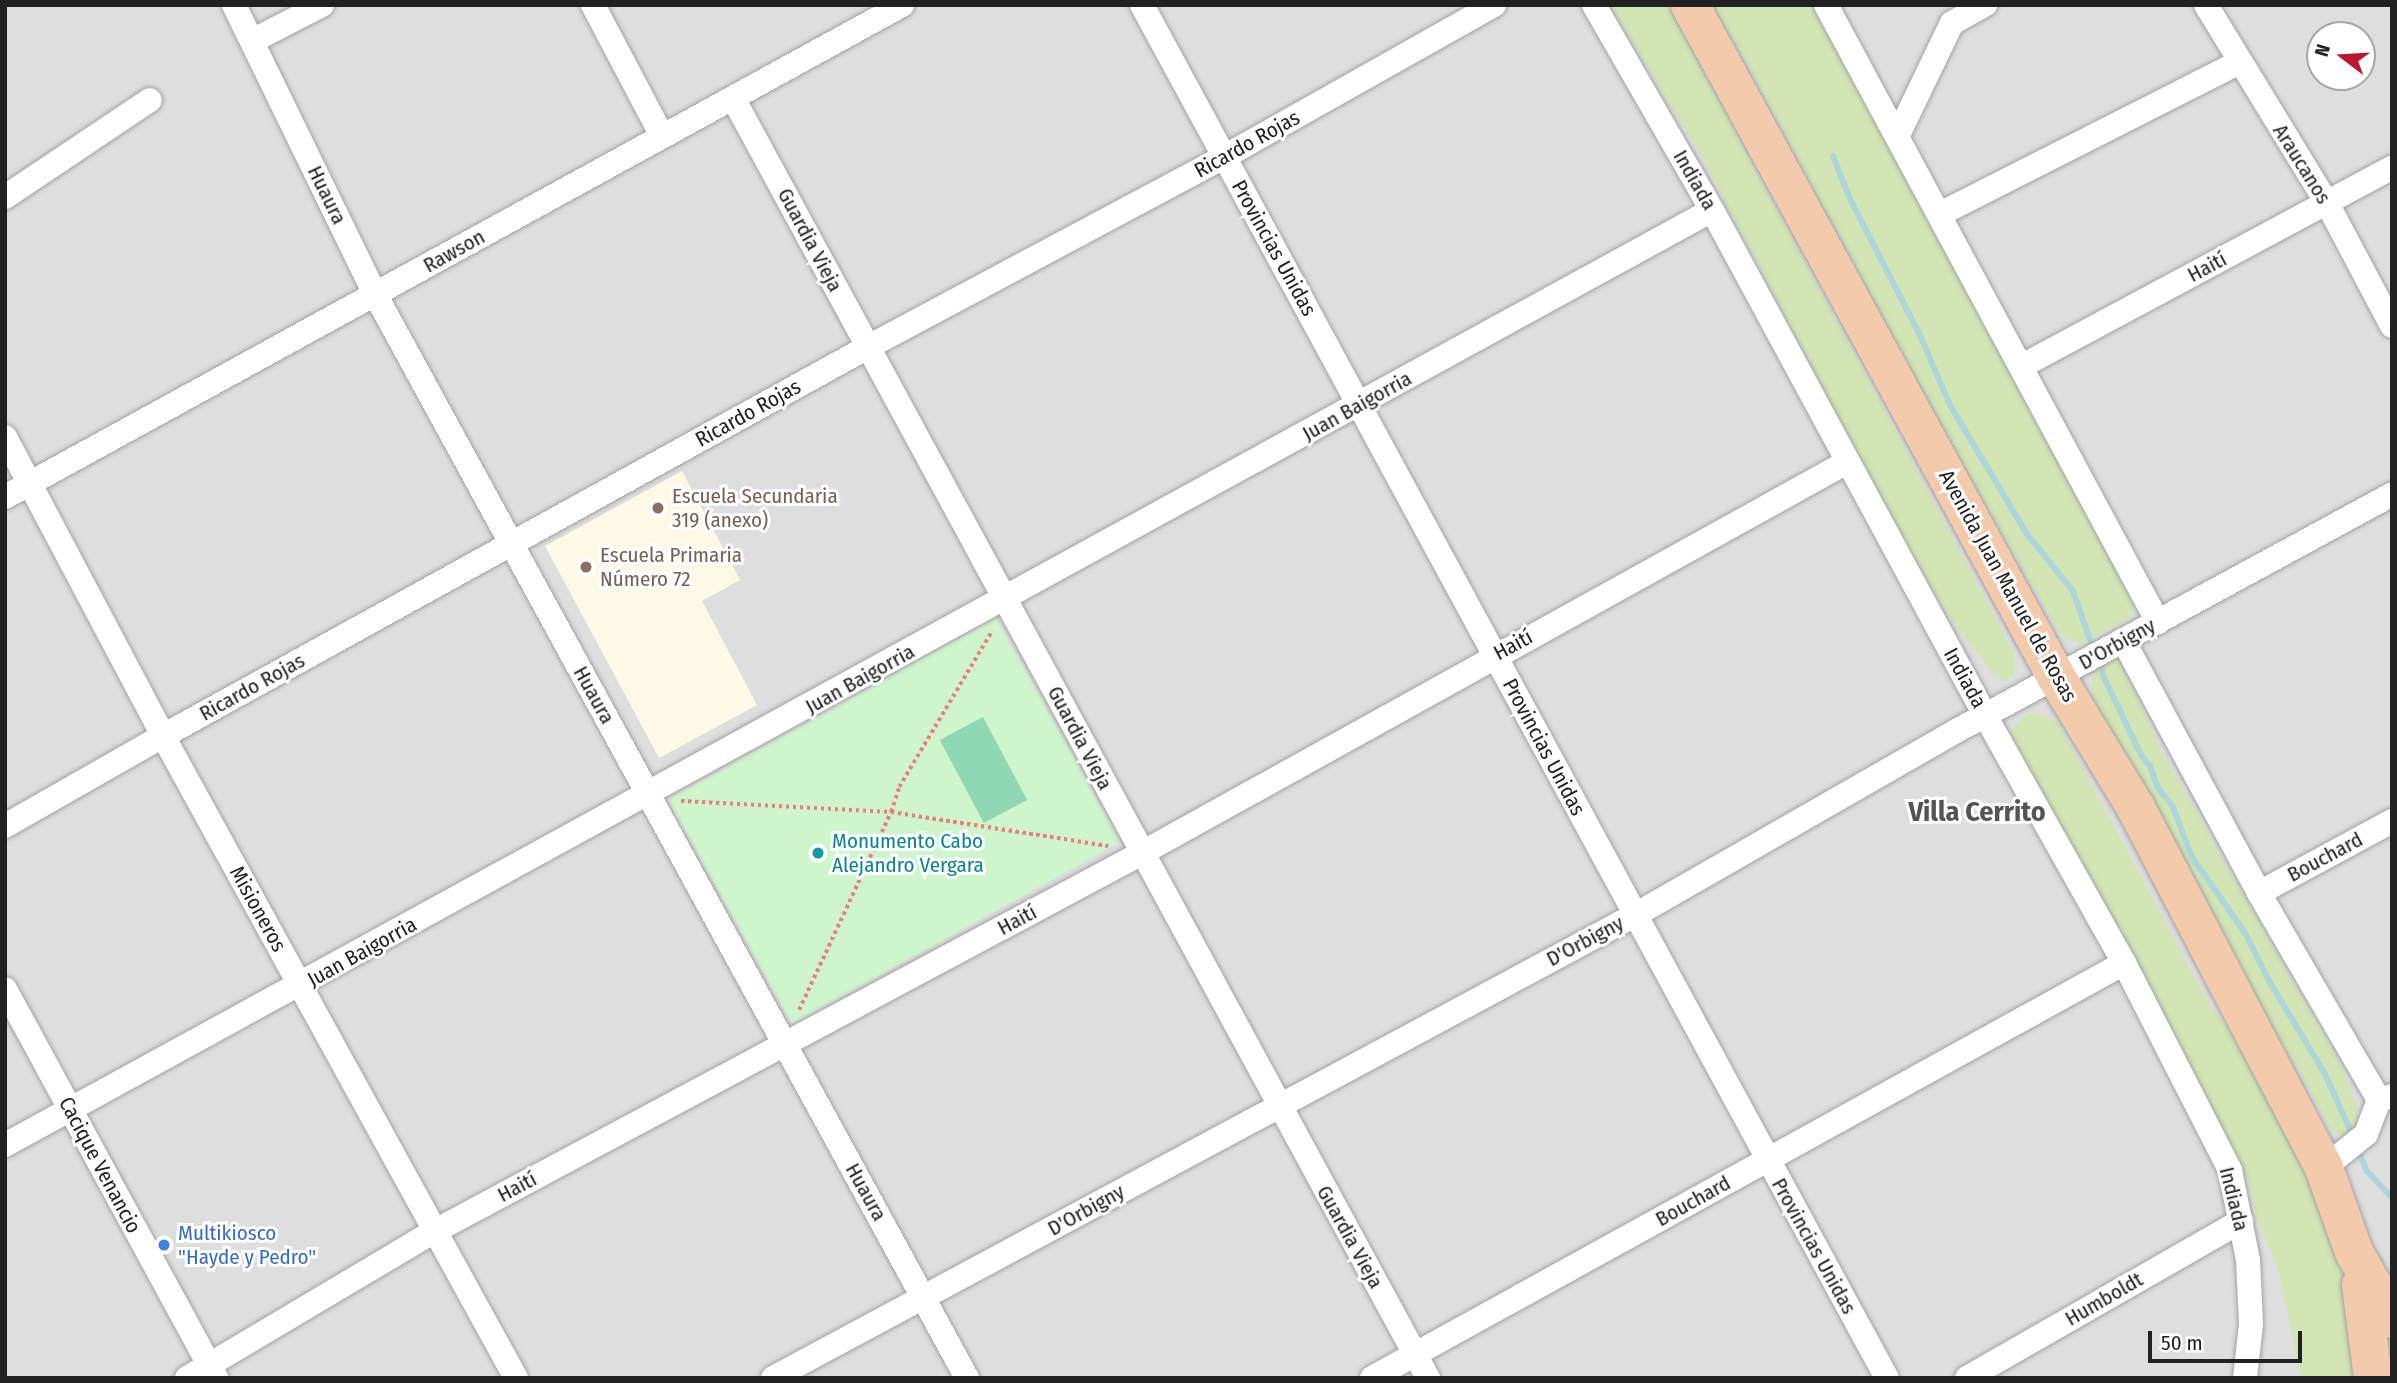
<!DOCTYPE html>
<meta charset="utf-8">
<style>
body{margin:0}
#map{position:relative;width:2397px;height:1383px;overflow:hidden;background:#f0ede9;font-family:"Fira Sans Condensed",sans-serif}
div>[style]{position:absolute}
.residential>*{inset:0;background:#dfdede}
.education>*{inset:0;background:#fcfae6}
.grass>*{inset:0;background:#d2e5b5}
.park>*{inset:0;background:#cef5cc;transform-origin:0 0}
.pitch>*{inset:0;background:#90d7b3;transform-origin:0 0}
.stream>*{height:6px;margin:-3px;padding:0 3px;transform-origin:3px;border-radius:3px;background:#aed5d9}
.path>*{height:3.5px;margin-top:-1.75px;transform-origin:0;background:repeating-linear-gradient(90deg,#ec7e81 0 3.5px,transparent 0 7px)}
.roads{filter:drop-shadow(0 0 2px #a2a2a2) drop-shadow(0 0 2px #a2a2a2)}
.minor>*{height:24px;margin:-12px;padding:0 12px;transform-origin:12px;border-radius:12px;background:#fff}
.primary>*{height:38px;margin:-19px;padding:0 19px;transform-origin:19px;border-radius:19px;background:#f3cbac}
.dots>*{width:19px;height:19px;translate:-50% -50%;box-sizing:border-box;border:4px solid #fff;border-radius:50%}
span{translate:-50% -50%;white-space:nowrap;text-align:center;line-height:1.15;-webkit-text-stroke:6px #fff;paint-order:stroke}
.street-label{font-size:21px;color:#212121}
.education-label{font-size:21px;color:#785e54}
.left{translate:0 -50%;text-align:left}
.culture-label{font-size:21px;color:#0d838f}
.shop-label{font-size:21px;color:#366cbe}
.district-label{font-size:28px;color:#545454;font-weight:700}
.frame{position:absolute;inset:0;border:7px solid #212121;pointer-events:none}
.north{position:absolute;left:2306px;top:21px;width:70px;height:70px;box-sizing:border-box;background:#fff;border:2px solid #a6a6a6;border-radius:50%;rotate:287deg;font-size:19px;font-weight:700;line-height:28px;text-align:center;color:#212121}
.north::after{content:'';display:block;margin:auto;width:24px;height:32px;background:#bd152a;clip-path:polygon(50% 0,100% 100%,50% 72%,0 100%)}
.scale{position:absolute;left:2148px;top:1331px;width:154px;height:32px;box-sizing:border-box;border:4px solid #212121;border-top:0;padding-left:9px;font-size:21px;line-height:24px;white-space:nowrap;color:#212121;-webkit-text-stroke:5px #fff;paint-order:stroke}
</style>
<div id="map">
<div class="residential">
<i style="clip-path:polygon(evenodd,5px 5px,2392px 5px,2392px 1378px,5px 1378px,5px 5px,2320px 35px,2362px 35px,2362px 77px,2320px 77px,2320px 35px)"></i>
</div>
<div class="education">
<i style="clip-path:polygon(682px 471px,740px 580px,702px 601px,757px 705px,659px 758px,545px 546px)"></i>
</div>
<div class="grass">
<i style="clip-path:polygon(1610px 5px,1668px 5px,2014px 653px,2015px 673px,2007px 681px,1999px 681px,1956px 626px,1901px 537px,1701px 155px)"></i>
<i style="clip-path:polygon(1712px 5px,1816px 5px,2136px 598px,2129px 618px,2082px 643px,2066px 639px,2058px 630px,1962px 465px,1751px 72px)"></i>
<i style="clip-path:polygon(2117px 653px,2161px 750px,2342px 1068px,2356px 1104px,2357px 1125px,2353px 1136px,2340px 1136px,2330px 1128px,2299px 1071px,2269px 1025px,2133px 779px,2092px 697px,2092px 673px,2100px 662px)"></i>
<i style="clip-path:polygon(2036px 712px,2058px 722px,2212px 1009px,2244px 1049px,2293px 1145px,2329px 1226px,2352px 1294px,2364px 1378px,2301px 1378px,2278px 1269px,2257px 1218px,2249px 1182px,2148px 985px,2009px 735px,2022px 717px)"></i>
</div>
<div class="park">
<i style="left:996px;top:618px;width:256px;height:375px;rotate:61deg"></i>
</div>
<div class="pitch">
<i style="left:983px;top:717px;width:94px;height:49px;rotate:62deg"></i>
</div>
<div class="stream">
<i style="left:1833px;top:156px;width:46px;rotate:68.4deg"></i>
<i style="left:1850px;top:199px;width:151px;rotate:62.8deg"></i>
<i style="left:1919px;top:333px;width:78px;rotate:66.7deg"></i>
<i style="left:1950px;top:405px;width:150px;rotate:59.2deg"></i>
<i style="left:2027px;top:534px;width:73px;rotate:51.1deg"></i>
<i style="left:2073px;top:591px;width:60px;rotate:70.7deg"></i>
<i style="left:2100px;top:662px;width:13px;rotate:77deg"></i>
<i style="left:2103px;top:675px;width:89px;rotate:64.6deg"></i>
<i style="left:2141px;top:755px;width:14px;rotate:51deg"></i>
<i style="left:2150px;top:766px;width:23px;rotate:70deg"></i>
<i style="left:2158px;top:788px;width:22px;rotate:51deg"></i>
<i style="left:2172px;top:805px;width:56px;rotate:69deg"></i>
<i style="left:2192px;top:857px;width:93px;rotate:55.1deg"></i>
<i style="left:2245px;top:933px;width:54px;rotate:63.4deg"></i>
<i style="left:2269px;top:981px;width:106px;rotate:58.9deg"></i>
<i style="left:2324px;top:1072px;width:70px;rotate:65.6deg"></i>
<i style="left:2357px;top:1148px;width:25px;rotate:67deg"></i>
<i style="left:2367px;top:1171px;width:37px;rotate:47deg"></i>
</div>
<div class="path">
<i style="left:681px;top:801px;width:210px;rotate:3deg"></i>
<i style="left:891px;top:812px;width:220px;rotate:8.9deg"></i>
<i style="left:799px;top:1010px;width:218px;rotate:-65.1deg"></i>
<i style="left:891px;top:812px;width:26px;rotate:-72deg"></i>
<i style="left:899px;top:787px;width:182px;rotate:-59.2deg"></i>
</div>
<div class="roads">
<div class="minor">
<i style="left:234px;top:5px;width:322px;rotate:64deg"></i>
<i style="left:375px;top:294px;width:1235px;rotate:61.36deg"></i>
<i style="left:593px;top:5px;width:148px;rotate:62.2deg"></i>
<i style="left:1142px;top:5px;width:1562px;rotate:61.52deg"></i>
<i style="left:1594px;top:5px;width:237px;rotate:60.1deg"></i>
<i style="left:1712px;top:210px;width:576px;rotate:61.61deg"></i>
<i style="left:1986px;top:717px;width:282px;rotate:60.7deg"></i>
<i style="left:2124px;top:963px;width:233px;rotate:62.9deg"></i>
<i style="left:2230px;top:1170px;width:92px;rotate:78.7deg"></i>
<i style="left:2248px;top:1260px;width:64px;rotate:87.3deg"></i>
<i style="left:2251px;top:1324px;width:54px;rotate:96.3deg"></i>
<i style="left:1826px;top:5px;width:701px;rotate:61.72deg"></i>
<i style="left:2206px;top:5px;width:232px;rotate:58.6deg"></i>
<i style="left:2327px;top:203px;width:139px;rotate:62.1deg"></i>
<i style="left:252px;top:41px;width:79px;rotate:-27.2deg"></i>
<i style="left:733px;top:98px;width:1457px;rotate:61.5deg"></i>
<i style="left:1898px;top:135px;width:124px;rotate:-64.3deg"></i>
<i style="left:1952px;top:23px;width:38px;rotate:-29deg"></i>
<i style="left:5px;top:197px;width:174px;rotate:-33.8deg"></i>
<i style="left:1940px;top:214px;width:335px;rotate:-26.9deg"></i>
<i style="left:2022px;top:366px;width:420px;rotate:-28.2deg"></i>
<i style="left:5px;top:437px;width:338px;rotate:62.1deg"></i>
<i style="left:163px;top:736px;width:733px;rotate:61.2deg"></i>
<i style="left:5px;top:497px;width:1023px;rotate:-28.74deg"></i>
<i style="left:2123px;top:640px;width:287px;rotate:61.7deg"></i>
<i style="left:2259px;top:893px;width:239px;rotate:59.9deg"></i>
<i style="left:5px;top:826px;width:182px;rotate:-29.7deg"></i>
<i style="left:163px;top:736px;width:805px;rotate:-28.89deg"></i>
<i style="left:868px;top:347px;width:404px;rotate:-28.1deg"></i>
<i style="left:1224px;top:157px;width:310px;rotate:-29.4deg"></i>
<i style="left:2259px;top:893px;width:151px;rotate:-28.4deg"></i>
<i style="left:5px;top:989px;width:443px;rotate:61.5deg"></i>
<i style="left:5px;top:1145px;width:1946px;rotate:-28.71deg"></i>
<i style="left:2324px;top:1168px;width:54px;rotate:-39deg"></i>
<i style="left:2366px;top:1134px;width:36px;rotate:-69deg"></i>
<i style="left:2379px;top:1100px;width:14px;rotate:-17deg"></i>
<i style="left:187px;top:1378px;width:288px;rotate:-30.7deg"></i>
<i style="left:435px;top:1231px;width:802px;rotate:-28.13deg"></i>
<i style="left:1142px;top:853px;width:806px;rotate:-29.01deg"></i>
<i style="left:773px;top:1378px;width:978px;rotate:-28.24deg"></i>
<i style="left:1635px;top:915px;width:372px;rotate:-29.8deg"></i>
<i style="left:1958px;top:730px;width:494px;rotate:-28.5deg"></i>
<i style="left:1372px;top:1378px;width:859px;rotate:-28.89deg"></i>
<i style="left:1967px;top:1378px;width:316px;rotate:-29.8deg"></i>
</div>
<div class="primary">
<i style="left:1690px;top:5px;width:767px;rotate:61.4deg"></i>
<i style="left:2057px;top:678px;width:152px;rotate:58.7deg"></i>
<i style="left:2136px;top:808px;width:406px;rotate:62.4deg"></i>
<i style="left:2324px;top:1168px;width:89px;rotate:70.3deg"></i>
<i style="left:2354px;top:1252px;width:77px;rotate:60.4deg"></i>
<i style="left:2361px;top:1285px;width:94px;rotate:82.6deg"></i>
</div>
</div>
<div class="dots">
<i style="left:658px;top:508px;background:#8d6e63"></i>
<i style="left:586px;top:567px;background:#8d6e63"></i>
<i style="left:818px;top:853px;background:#0f9aa8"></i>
<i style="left:164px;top:1245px;background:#3f7fe0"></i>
</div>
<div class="street-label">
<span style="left:1247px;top:144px;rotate:-29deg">Ricardo Rojas</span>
<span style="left:2302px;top:164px;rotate:58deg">Araucanos</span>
<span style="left:1695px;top:180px;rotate:60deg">Indiada</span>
<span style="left:327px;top:195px;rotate:64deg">Huaura</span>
<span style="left:810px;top:240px;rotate:62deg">Guardia Vieja</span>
<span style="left:1274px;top:248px;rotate:61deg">Provincias Unidas</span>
<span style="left:454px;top:251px;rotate:-29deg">Rawson</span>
<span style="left:2207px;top:267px;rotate:-28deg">Haití</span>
<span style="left:1357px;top:406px;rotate:-29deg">Juan Baigorria</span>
<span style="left:748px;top:413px;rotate:-29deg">Ricardo Rojas</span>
<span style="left:2008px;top:586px;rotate:61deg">Avenida Juan Manuel de Rosas</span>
<span style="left:2117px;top:644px;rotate:-29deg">D'Orbigny</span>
<span style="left:1513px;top:645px;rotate:-29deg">Haití</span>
<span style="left:1965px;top:678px;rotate:61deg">Indiada</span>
<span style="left:860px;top:679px;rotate:-29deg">Juan Baigorria</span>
<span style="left:252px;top:687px;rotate:-29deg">Ricardo Rojas</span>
<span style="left:594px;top:695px;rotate:61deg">Huaura</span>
<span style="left:1080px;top:738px;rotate:62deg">Guardia Vieja</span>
<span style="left:1544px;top:747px;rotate:62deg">Provincias Unidas</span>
<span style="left:2325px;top:857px;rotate:-28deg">Bouchard</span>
<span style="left:258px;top:909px;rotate:61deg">Misioneros</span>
<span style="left:1017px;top:920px;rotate:-28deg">Haití</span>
<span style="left:1585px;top:941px;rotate:-28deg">D'Orbigny</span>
<span style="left:362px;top:952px;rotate:-29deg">Juan Baigorria</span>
<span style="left:100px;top:1165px;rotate:62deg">Cacique Venancio</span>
<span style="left:517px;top:1187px;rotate:-28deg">Haití</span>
<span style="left:866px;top:1192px;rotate:61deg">Huaura</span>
<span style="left:2234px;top:1199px;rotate:76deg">Indiada</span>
<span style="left:1693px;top:1201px;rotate:-29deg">Bouchard</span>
<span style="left:1086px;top:1210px;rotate:-29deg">D'Orbigny</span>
<span style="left:1350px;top:1237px;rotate:61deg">Guardia Vieja</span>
<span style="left:1814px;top:1246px;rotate:61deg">Provincias Unidas</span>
<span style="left:2104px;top:1299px;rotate:-30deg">Humboldt</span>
</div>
<div class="education-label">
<span class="left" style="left:672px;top:508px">Escuela Secundaria<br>319 (anexo)</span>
<span class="left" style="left:600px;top:567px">Escuela Primaria<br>Número 72</span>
</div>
<div class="culture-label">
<span class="left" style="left:832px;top:853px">Monumento Cabo<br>Alejandro Vergara</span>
</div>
<div class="shop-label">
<span class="left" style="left:178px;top:1245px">Multikiosco<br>"Hayde y Pedro"</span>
</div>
<div class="district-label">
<span style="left:1977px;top:812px">Villa Cerrito</span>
</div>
<div class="frame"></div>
<div class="north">N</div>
<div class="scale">50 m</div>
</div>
